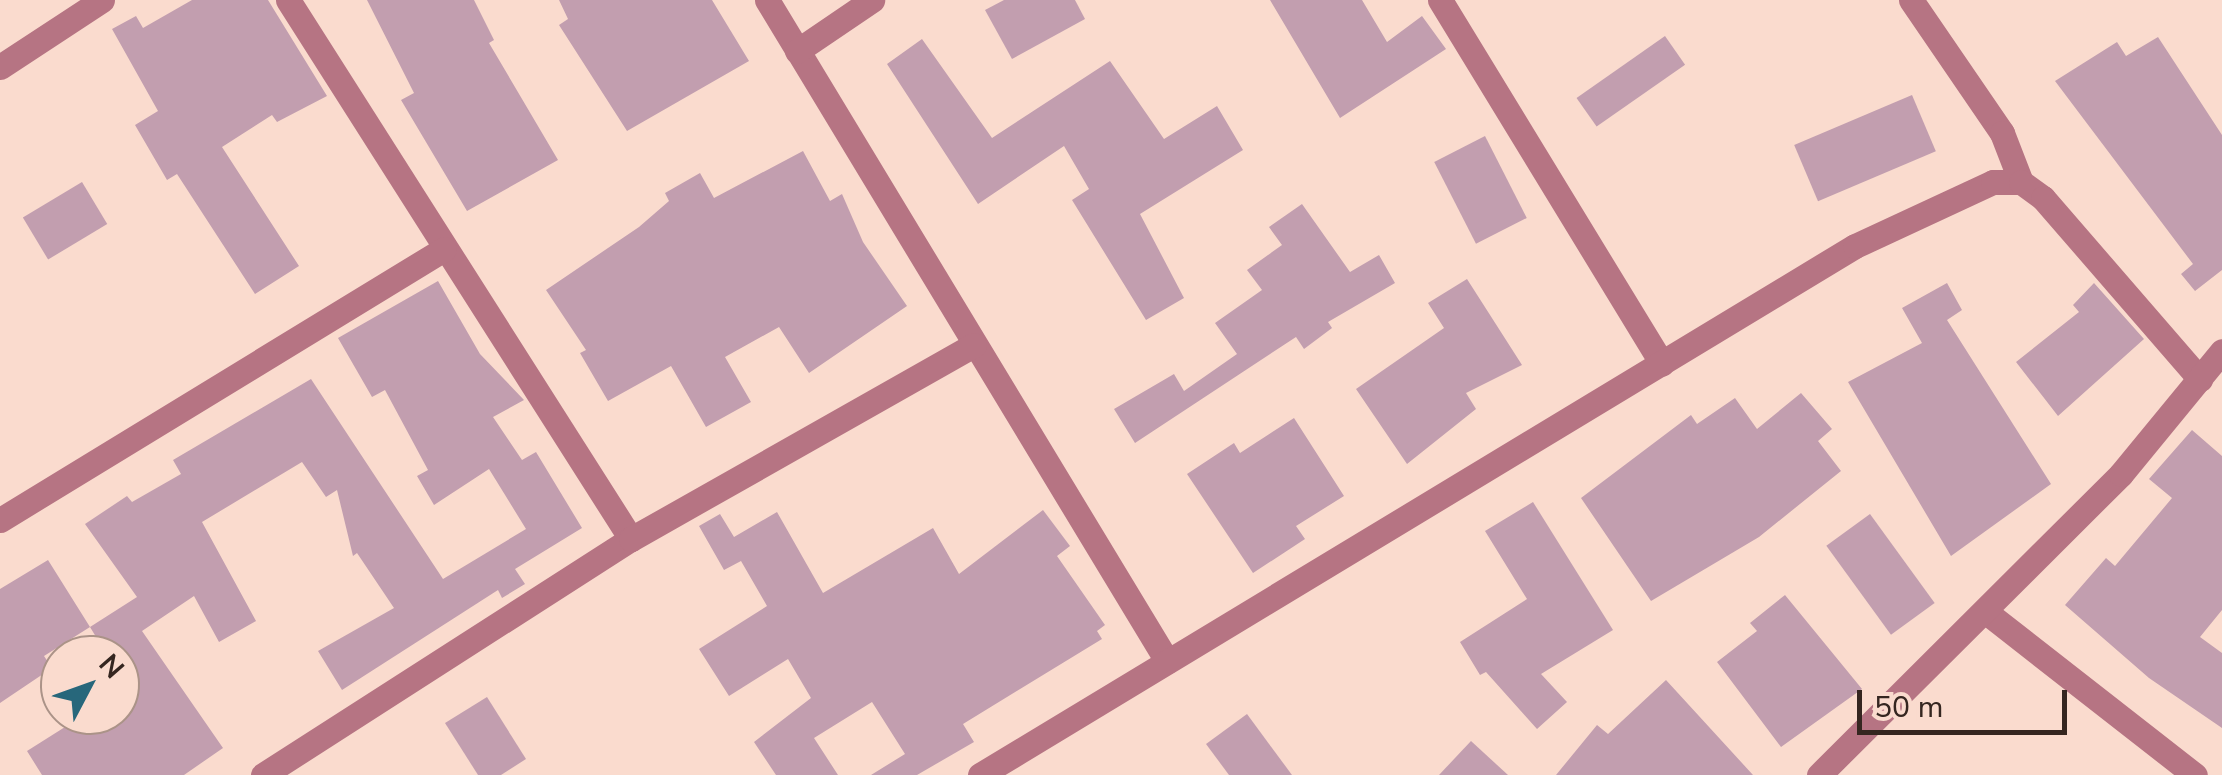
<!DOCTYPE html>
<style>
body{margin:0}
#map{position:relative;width:2222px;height:775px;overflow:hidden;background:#fadbce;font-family:"Nunito Sans",sans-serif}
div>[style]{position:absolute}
.building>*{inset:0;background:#c29eaf;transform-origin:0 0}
.minor>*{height:25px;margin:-12.5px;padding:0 12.5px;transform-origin:12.5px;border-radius:12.5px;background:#b67483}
span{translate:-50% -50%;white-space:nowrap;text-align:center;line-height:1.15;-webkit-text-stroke:8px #fadbce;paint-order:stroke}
.north{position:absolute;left:40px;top:635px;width:100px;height:100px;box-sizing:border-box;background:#fadbce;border:2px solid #ab9388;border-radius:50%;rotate:49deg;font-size:28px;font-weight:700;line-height:40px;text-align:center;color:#352620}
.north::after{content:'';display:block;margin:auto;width:35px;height:45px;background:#27677b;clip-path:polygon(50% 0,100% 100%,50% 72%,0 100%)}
.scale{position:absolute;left:1857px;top:690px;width:210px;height:45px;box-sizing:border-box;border:5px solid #352620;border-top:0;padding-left:12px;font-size:30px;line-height:35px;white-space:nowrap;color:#352620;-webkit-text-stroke:8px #fadbce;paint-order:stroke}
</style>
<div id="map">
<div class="building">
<i style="clip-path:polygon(192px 0,268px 0,327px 96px,277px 122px,272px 115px,222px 147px,299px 266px,255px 294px,177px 174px,167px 180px,135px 125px,158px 111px,112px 29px,136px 16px,143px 28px)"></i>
<i style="clip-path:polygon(367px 0,474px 0,494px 40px,489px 43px,558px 160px,467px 211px,401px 100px,414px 93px)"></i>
<i style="clip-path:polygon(559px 0,712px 0,749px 61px,627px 131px,559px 25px,568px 19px)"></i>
<i style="clip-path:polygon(1004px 0,1075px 0,1085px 19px,1012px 59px,985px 10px)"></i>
<i style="clip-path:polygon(1270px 0,1362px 0,1387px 42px,1422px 16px,1446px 49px,1340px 118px)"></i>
<i style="left:1665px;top:36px;width:35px;height:108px;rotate:55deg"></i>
<i style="clip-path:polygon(2158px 37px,2222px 135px,2222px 270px,2195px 291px,2181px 274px,2193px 264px,2055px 81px,2117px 42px,2126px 56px)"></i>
<i style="clip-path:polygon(922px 39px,992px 138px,1110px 61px,1164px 139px,1217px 106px,1243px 150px,1140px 214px,1184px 298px,1146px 320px,1072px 200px,1089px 189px,1064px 146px,978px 204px,887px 64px)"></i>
<i style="left:1912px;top:95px;width:61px;height:128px;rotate:67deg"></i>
<i style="left:1485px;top:136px;width:92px;height:57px;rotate:63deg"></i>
<i style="clip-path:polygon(803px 151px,830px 201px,842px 194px,863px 242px,907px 306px,809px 373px,779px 327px,725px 357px,751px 402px,706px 427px,671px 366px,608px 401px,580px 353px,586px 350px,546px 290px,639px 227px,669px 201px,665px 193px,700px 173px,714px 198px)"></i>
<i style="left:82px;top:182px;width:49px;height:69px;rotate:59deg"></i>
<i style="clip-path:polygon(1302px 204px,1350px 272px,1379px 255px,1395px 283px,1328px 322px,1332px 328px,1304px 349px,1296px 337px,1135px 443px,1114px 409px,1174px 374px,1184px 391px,1237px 354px,1215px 323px,1262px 290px,1247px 270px,1282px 245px,1269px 227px)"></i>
<i style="clip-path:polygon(1467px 279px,1522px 365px,1466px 393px,1476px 409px,1407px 464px,1356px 389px,1444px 328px,1428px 303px)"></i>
<i style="clip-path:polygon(438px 281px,480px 354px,524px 400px,493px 417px,522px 460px,536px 452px,582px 528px,515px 569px,525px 584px,502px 598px,498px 590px,342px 690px,318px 651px,394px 608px,357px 553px,353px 556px,337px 490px,326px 497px,302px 462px,202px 522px,256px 621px,219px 642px,194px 596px,142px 631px,223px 748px,184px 775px,42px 775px,27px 751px,84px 715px,120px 715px,120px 655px,107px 655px,90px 627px,137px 597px,85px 524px,127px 496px,132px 502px,181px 474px,173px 460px,311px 379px,443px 579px,526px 529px,489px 469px,434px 505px,417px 476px,428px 470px,385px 390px,372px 397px,338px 338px)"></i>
<i style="clip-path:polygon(1947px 283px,1962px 310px,1947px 320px,2051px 484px,1951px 556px,1848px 382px,1922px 343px,1902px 308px)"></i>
<i style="clip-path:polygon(2094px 283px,2144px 339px,2058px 416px,2016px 362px,2079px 312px,2073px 305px)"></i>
<i style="clip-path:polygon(1801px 393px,1832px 429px,1818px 441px,1841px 471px,1759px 537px,1651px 601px,1581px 498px,1691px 415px,1697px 424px,1735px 398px,1757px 429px)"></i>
<i style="clip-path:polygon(1294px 418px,1344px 496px,1296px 526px,1305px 539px,1253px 573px,1187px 474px,1234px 443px,1240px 453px)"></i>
<i style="clip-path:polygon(2192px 430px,2222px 456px,2222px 610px,2200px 637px,2222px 653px,2222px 728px,2149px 678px,2065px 605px,2106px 558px,2115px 566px,2172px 498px,2149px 479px)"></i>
<i style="clip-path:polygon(1533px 502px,1613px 630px,1541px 674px,1567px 702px,1537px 729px,1486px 672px,1480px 675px,1460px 642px,1527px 599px,1485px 531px)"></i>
<i style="clip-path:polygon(1043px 510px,1070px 546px,1057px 556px,1105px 625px,1097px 631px,1102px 639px,963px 724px,974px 742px,917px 775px,871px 775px,905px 754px,872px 702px,814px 738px,838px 775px,776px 775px,754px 742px,811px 698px,788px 659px,729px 696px,699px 649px,767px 606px,741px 561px,724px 570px,699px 526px,720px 514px,734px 537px,777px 512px,823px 593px,933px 528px,959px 574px)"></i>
<i style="left:1870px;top:514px;width:110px;height:54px;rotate:54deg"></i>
<i style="clip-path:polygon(48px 560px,90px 627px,44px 656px,52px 668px,0 703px,0 589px)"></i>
<i style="clip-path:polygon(1785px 595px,1862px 689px,1781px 747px,1717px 662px,1757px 631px,1750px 623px)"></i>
<i style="clip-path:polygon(1666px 680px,1753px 775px,1556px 775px,1597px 725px,1608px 734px)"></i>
<i style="clip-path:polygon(487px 697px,526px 759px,501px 775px,478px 775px,445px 723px)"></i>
<i style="clip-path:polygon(1247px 714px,1292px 775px,1229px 775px,1206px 744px)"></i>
<i style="clip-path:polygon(1471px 741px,1508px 775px,1439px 775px)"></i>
</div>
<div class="minor">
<i style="left:288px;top:0;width:639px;rotate:57.53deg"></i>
<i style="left:767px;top:0;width:773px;rotate:58.82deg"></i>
<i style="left:1440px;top:0;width:426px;rotate:58.6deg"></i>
<i style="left:1911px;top:0;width:161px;rotate:55.6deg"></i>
<i style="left:2002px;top:133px;width:53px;rotate:68.8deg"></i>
<i style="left:797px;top:51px;width:91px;rotate:-34.2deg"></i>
<i style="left:0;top:67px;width:122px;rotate:-33.3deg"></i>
<i style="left:0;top:520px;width:520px;rotate:-31.4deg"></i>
<i style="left:1986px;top:612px;width:265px;rotate:38deg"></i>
<i style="left:263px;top:775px;width:437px;rotate:-32.7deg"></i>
<i style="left:631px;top:539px;width:394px;rotate:-29.5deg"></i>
<i style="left:980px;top:775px;width:1022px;rotate:-31.16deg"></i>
<i style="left:1855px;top:246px;width:152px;rotate:-24.9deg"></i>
<i style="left:1993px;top:182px;width:28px"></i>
<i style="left:2021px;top:182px;width:27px;rotate:36deg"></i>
<i style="left:2043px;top:198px;width:240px;rotate:49.1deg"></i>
<i style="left:1819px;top:775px;width:426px;rotate:-44.9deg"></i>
<i style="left:2121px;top:474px;width:159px;rotate:-50.6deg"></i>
</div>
<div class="north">N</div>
<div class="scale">50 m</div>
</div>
